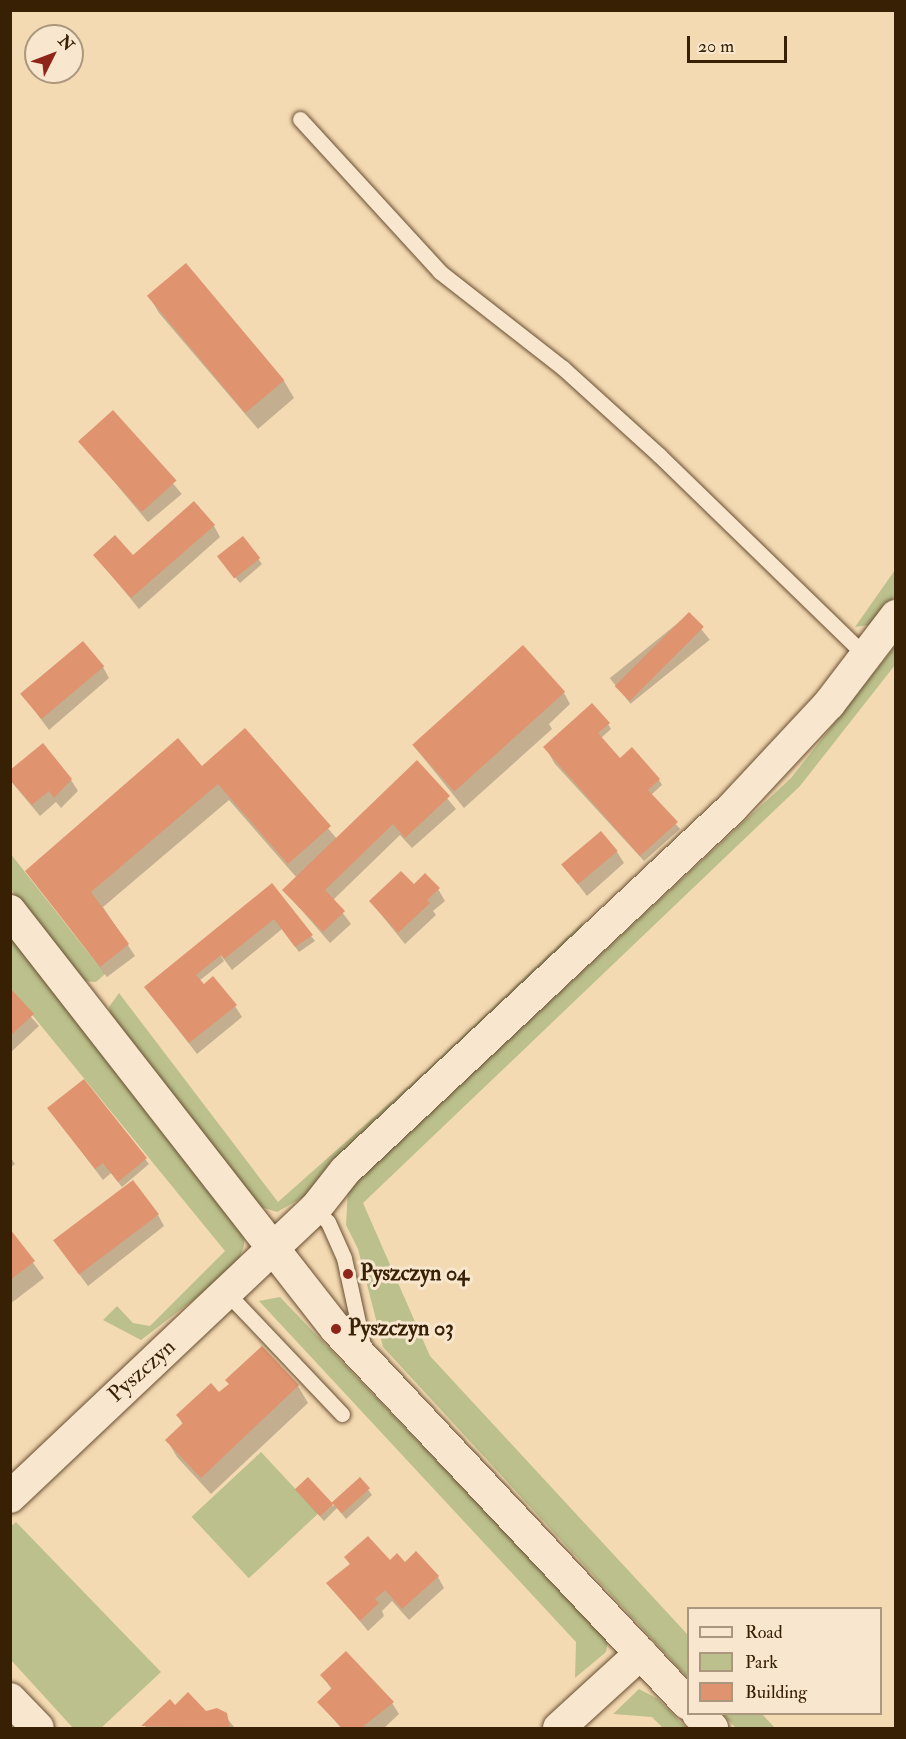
<!DOCTYPE html>
<style>
body{margin:0}
#map{position:relative;width:906px;height:1739px;overflow:hidden;background:#f4dab3;font-family:"IM FELL Double Pica",serif}
div>[style]{position:absolute}
.green>*{inset:0;background:#bbc08c;transform-origin:0 0}
.shadow>*{inset:0;background:#0003;transform-origin:0 0}
.building>*{inset:0;background:#df946f;transform-origin:0 0}
.roads{filter:drop-shadow(0 0 2px #674e30) drop-shadow(0 0 2px #674e30)}
.service>*{height:15px;margin:-7.5px;padding:0 7.5px;transform-origin:7.5px;border-radius:7.5px;background:#f8e7ce}
.minor>*{height:32px;margin:-16px;padding:0 16px;transform-origin:16px;border-radius:16px;background:#f8e7ce}
.dots>*{width:16px;height:16px;translate:-50% -50%;box-sizing:border-box;border:3px solid #f8e7ce;border-radius:50%}
span{translate:-50% -50%;white-space:nowrap;text-align:center;line-height:1.15;-webkit-text-stroke:6px #f8e7ce;paint-order:stroke}
.poi-label{font-size:22px;color:#382004;font-weight:700}
.left{translate:0 -50%;text-align:left}
.street-label{font-size:22px;color:#382004}
.frame{position:absolute;inset:0;border:12px solid #382004;pointer-events:none}
.legend{position:absolute;left:687px;top:1607px;width:195px;height:108px;box-sizing:border-box;background:#f8e7ce;border:2px solid #ab977d;margin:0;padding:8px 10px;list-style:none;font-size:18px;color:#382004}
.legend li{display:flex;align-items:center;gap:12px;height:30px}
.legend b{width:30px;border:2px solid #ab977d}
.north{position:absolute;left:24px;top:24px;width:60px;height:60px;box-sizing:border-box;background:#f8e7ce;border:2px solid #ab977d;border-radius:50%;rotate:48deg;font-size:16px;font-weight:700;line-height:24px;text-align:center;color:#382004}
.north::after{content:'';display:block;margin:auto;width:21px;height:27px;background:#8f2418;clip-path:polygon(50% 0,100% 100%,50% 72%,0 100%)}
.scale{position:absolute;left:687px;top:36px;width:100px;height:27px;box-sizing:border-box;border:3px solid #382004;border-top:0;padding-left:8px;font-size:18px;line-height:21px;white-space:nowrap;color:#382004;-webkit-text-stroke:4px #f8e7ce;paint-order:stroke}
</style>
<div id="map">
<div class="green">
<i style="clip-path:polygon(895px 570px,895px 595px,875px 624px,855px 627px)"></i>
<i style="clip-path:polygon(895px 646px,895px 665px,800px 786px,363px 1203px,430px 1356px,688px 1635px,688px 1678px,383px 1347px,358px 1249px,346px 1225px,348px 1189px,791px 778px)"></i>
<i style="clip-path:polygon(10px 853px,105px 974px,96px 982px,83px 981px,11px 889px)"></i>
<i style="clip-path:polygon(583px 922px,579px 933px,307px 1195px,277px 1212px,261px 1207px,111px 1017px,109px 1007px,119px 993px,278px 1202px,429px 1068px)"></i>
<i style="clip-path:polygon(10px 934px,244px 1233px,244px 1246px,236px 1267px,141px 1340px,103px 1320px,117px 1306px,133px 1323px,150px 1326px,225px 1251px,11px 989px)"></i>
<i style="clip-path:polygon(280px 1297px,608px 1640px,606px 1652px,575px 1678px,576px 1642px,259px 1301px)"></i>
<i style="left:261px;top:1452px;width:84px;height:95px;rotate:47deg"></i>
<i style="clip-path:polygon(16px 1522px,161px 1672px,101px 1728px,73px 1728px,11px 1660px,10px 1527px)"></i>
<i style="clip-path:polygon(639px 1689px,658px 1699px,686px 1728px,663px 1728px,652px 1717px,613px 1714px)"></i>
<i style="clip-path:polygon(722px 1714px,762px 1714px,775px 1728px,736px 1728px)"></i>
</div>
<div class="shadow">
<i style="clip-path:polygon(149px 296px,284px 381px,294px 398px,258px 429px,159px 313px)"></i>
<i style="left:113px;top:412px;width:107px;height:44px;rotate:50deg"></i>
<i style="clip-path:polygon(214px 526px,220px 537px,139px 609px,95px 555px,131px 556px)"></i>
<i style="clip-path:polygon(242px 538px,262px 564px,240px 583px,223px 563px)"></i>
<i style="left:689px;top:614px;width:33px;height:102px;rotate:51deg"></i>
<i style="clip-path:polygon(103px 667px,109px 678px,49px 730px,23px 695px)"></i>
<i style="clip-path:polygon(564px 693px,570px 704px,549px 724px,552px 729px,464px 808px,413px 745px)"></i>
<i style="clip-path:polygon(608px 724px,611px 729px,601px 738px,620px 760px,659px 780px,662px 785px,651px 795px,680px 829px,644px 861px,555px 764px,545px 747px)"></i>
<i style="clip-path:polygon(245px 730px,337px 839px,417px 762px,456px 809px,412px 848px,400px 835px,333px 900px,351px 924px,330px 943px,284px 890px,297px 878px,229px 800px,103px 907px,135px 956px,107px 977px,27px 871px,202px 768px)"></i>
<i style="clip-path:polygon(10px 780px,71px 780px,78px 791px,61px 808px,56px 802px,40px 816px)"></i>
<i style="clip-path:polygon(617px 852px,624px 863px,587px 896px,564px 866px)"></i>
<i style="clip-path:polygon(272px 885px,315px 941px,299px 952px,282px 929px,232px 970px,218px 951px,224px 961px,199px 981px,235px 1006px,242px 1017px,197px 1054px,146px 988px)"></i>
<i style="clip-path:polygon(414px 886px,438px 889px,445px 901px,433px 911px,436px 915px,405px 944px,371px 902px)"></i>
<i style="clip-path:polygon(10px 993px,39px 1026px,10px 1053px)"></i>
<i style="clip-path:polygon(49px 1109px,131px 1141px,149px 1164px,122px 1187px,111px 1173px,103px 1180px)"></i>
<i style="clip-path:polygon(10px 1157px,15px 1164px,10px 1168px)"></i>
<i style="clip-path:polygon(158px 1215px,164px 1226px,88px 1286px,56px 1243px)"></i>
<i style="clip-path:polygon(10px 1231px,44px 1278px,10px 1304px)"></i>
<i style="clip-path:polygon(262px 1348px,298px 1386px,308px 1403px,211px 1494px,177px 1457px,167px 1440px,183px 1425px,178px 1415px,219px 1395px,230px 1385px,227px 1381px)"></i>
<i style="clip-path:polygon(308px 1479px,333px 1506px,360px 1479px,372px 1495px,346px 1519px,337px 1508px,324px 1521px,296px 1490px)"></i>
<i style="clip-path:polygon(346px 1558px,405px 1564px,438px 1577px,444px 1588px,409px 1620px,392px 1601px,382px 1611px,384px 1616px,368px 1631px,328px 1583px,351px 1566px)"></i>
<i style="clip-path:polygon(322px 1675px,392px 1703px,399px 1714px,384px 1728px,341px 1728px,319px 1702px,332px 1690px)"></i>
<i style="clip-path:polygon(170px 1701px,175px 1707px,205px 1713px,220px 1710px,235px 1728px,144px 1728px)"></i>
</div>
<div class="building">
<i style="left:186px;top:263px;width:153px;height:51px;rotate:50deg"></i>
<i style="left:113px;top:410px;width:95px;height:47px;rotate:48deg"></i>
<i style="clip-path:polygon(194px 501px,215px 525px,131px 598px,93px 555px,115px 535px,133px 555px)"></i>
<i style="left:243px;top:536px;width:28px;height:33px;rotate:52deg"></i>
<i style="left:689px;top:612px;width:21px;height:105px;rotate:45deg"></i>
<i style="left:83px;top:641px;width:33px;height:82px;rotate:50deg"></i>
<i style="left:523px;top:645px;width:63px;height:149px;rotate:48deg"></i>
<i style="clip-path:polygon(592px 703px,610px 723px,598px 733px,620px 758px,632px 747px,660px 779px,648px 790px,678px 822px,640px 856px,543px 747px)"></i>
<i style="clip-path:polygon(245px 728px,331px 826px,288px 864px,218px 784px,91px 892px,129px 944px,100px 967px,25px 871px,178px 738px,202px 766px)"></i>
<i style="clip-path:polygon(43px 743px,72px 779px,54px 798px,49px 791px,32px 805px,10px 780px,10px 770px)"></i>
<i style="clip-path:polygon(417px 760px,450px 796px,405px 838px,393px 824px,325px 890px,345px 911px,323px 932px,282px 890px)"></i>
<i style="left:601px;top:831px;width:26px;height:52px;rotate:50deg"></i>
<i style="clip-path:polygon(401px 871px,414px 884px,425px 873px,440px 888px,427px 900px,430px 903px,398px 933px,369px 901px)"></i>
<i style="clip-path:polygon(272px 883px,313px 935px,295px 947px,274px 919px,224px 959px,221px 955px,196px 975px,204px 984px,213px 976px,237px 1005px,189px 1043px,144px 987px)"></i>
<i style="clip-path:polygon(12px 990px,34px 1014px,10px 1036px,10px 991px)"></i>
<i style="clip-path:polygon(84px 1079px,147px 1158px,118px 1182px,103px 1163px,95px 1169px,47px 1108px)"></i>
<i style="left:133px;top:1180px;width:43px;height:100px;rotate:53deg"></i>
<i style="clip-path:polygon(10px 1229px,35px 1261px,10px 1280px)"></i>
<i style="clip-path:polygon(262px 1346px,299px 1385px,201px 1478px,165px 1440px,183px 1423px,176px 1415px,211px 1383px,219px 1392px,229px 1384px,225px 1380px)"></i>
<i style="left:308px;top:1477px;width:37px;height:18px;rotate:47deg"></i>
<i style="left:360px;top:1477px;width:15px;height:38px;rotate:48deg"></i>
<i style="clip-path:polygon(368px 1536px,390px 1560px,397px 1553px,405px 1562px,416px 1551px,439px 1576px,402px 1609px,385px 1590px,375px 1599px,379px 1603px,360px 1621px,326px 1583px,350px 1564px,344px 1557px)"></i>
<i style="clip-path:polygon(346px 1651px,394px 1702px,361px 1728px,342px 1728px,317px 1702px,332px 1688px,320px 1675px)"></i>
<i style="clip-path:polygon(188px 1692px,206px 1711px,217px 1708px,227px 1713px,230px 1728px,141px 1726px,170px 1699px,175px 1705px)"></i>
</div>
<div class="roads">
<div class="service">
<i style="left:300px;top:119px;width:207px;rotate:47.5deg"></i>
<i style="left:440px;top:272px;width:156px;rotate:38deg"></i>
<i style="left:563px;top:368px;width:130px;rotate:42.2deg"></i>
<i style="left:659px;top:455px;width:289px;rotate:44.2deg"></i>
<i style="left:315px;top:1209px;width:18px;rotate:45deg"></i>
<i style="left:328px;top:1222px;width:39px;rotate:66deg"></i>
<i style="left:344px;top:1258px;width:94px;rotate:77.7deg"></i>
<i style="left:227px;top:1293px;width:167px;rotate:46.5deg"></i>
</div>
<div class="minor">
<i style="left:10px;top:911px;width:530px;rotate:52.05deg"></i>
<i style="left:336px;top:1329px;width:514px;rotate:46.81deg"></i>
<i style="left:10px;top:1497px;width:419px;rotate:-43.4deg"></i>
<i style="left:315px;top:1209px;width:48px;rotate:-51.7deg"></i>
<i style="left:345px;top:1171px;width:531px;rotate:-43.17deg"></i>
<i style="left:732px;top:808px;width:142px;rotate:-47deg"></i>
<i style="left:829px;top:704px;width:111px;rotate:-52.7deg"></i>
<i style="left:10px;top:1699px;width:40px;rotate:46deg"></i>
<i style="left:698px;top:1714px;width:20px;rotate:45deg"></i>
<i style="left:559px;top:1728px;width:111px;rotate:-42.4deg"></i>
</div>
</div>
<div class="dots">
<i style="left:348px;top:1274px;background:#8f2418"></i>
<i style="left:336px;top:1329px;background:#8f2418"></i>
</div>
<div class="poi-label">
<span class="left" style="left:360px;top:1274px">Pyszczyn 04</span>
<span class="left" style="left:348px;top:1329px">Pyszczyn 03</span>
</div>
<div class="street-label">
<span style="left:142px;top:1371px;rotate:-42deg">Pyszczyn</span>
</div>
<div class="frame"></div>
<ul class="legend">
<li><b style="height:8px;background:#f8e7ce"></b>Road</li>
<li><b style="height:16px;background:#bbc08c"></b>Park</li>
<li><b style="height:16px;background:#df946f"></b>Building</li>
</ul>
<div class="north">N</div>
<div class="scale">20 m</div>
</div>
